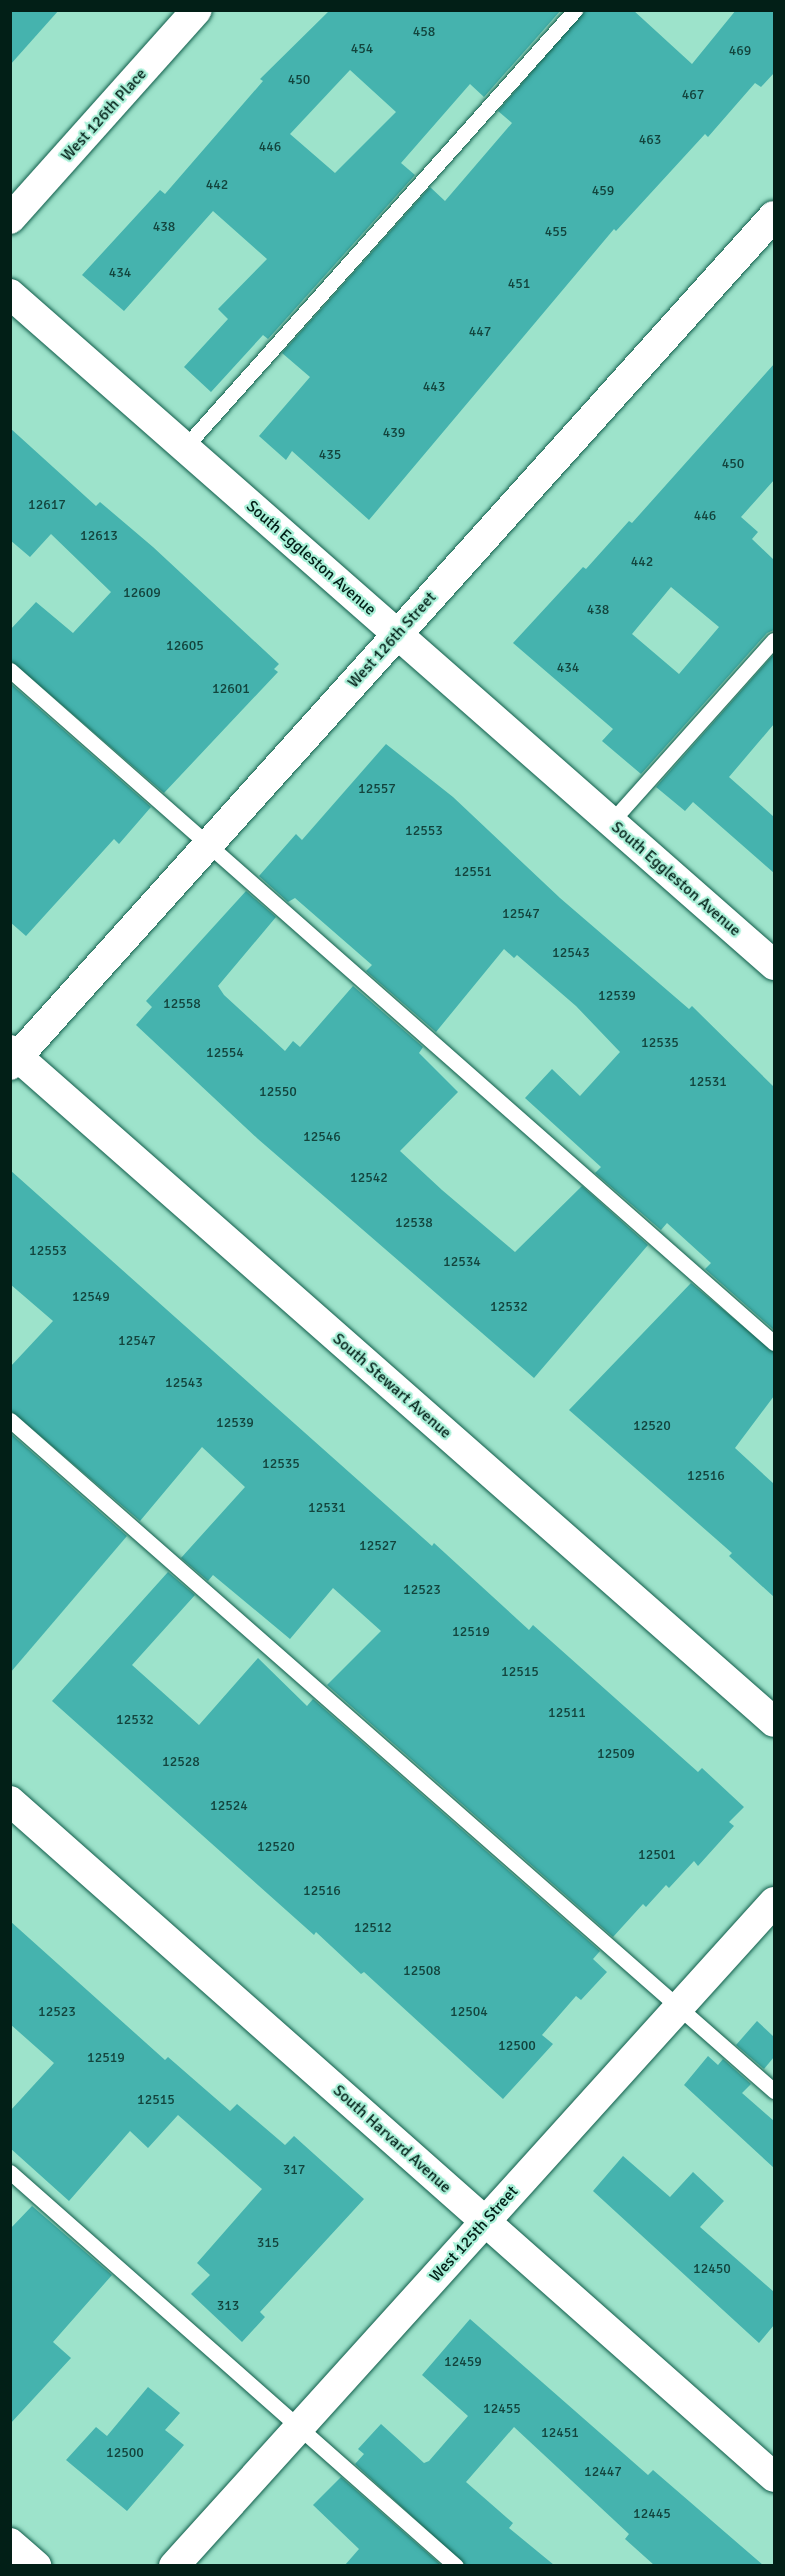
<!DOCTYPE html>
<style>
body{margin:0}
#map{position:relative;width:785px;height:2576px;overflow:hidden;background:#9de3cb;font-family:Signika,sans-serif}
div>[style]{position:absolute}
.building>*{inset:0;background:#45b3ae}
.roads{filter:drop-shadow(0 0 2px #115d4b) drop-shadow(0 0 2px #115d4b)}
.lane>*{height:15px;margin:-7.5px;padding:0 7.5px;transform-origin:7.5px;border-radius:7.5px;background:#fff}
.street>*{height:30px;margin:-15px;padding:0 15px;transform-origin:15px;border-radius:15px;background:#fff}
span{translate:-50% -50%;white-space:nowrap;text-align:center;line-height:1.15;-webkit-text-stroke:4.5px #a9f0d8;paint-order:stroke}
.number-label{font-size:14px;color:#13443d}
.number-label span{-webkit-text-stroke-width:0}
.street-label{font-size:16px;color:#021f17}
.frame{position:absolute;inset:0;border:12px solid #021f17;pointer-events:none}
</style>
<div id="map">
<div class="building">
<i style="clip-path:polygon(10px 10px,59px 10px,10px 65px)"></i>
<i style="clip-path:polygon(evenodd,330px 10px,561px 10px,484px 97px,470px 84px,401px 163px,415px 175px,268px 339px,263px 335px,211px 392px,184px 367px,228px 319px,218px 309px,267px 259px,213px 211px,124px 311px,82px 275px,160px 190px,165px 194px,263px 81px,260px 79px,330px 10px,350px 70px,396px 112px,335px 173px,290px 134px,350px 70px)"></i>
<i style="clip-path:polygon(585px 10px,633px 10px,692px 64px,736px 10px,774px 10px,774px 73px,761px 87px,755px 83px,708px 137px,705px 134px,616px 231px,614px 229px,369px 520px,292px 451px,286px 460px,259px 436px,310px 377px,282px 353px,430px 187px,445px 201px,512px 123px,498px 111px)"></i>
<i style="clip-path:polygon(evenodd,774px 364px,774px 480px,741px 517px,758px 532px,752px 539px,774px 560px,774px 630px,767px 633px,641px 774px,602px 741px,613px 729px,513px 643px,583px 567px,586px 569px,629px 521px,632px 523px,774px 364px,671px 587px,719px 627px,679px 674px,632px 634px,671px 587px)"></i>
<i style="clip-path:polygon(10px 428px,96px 506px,100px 502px,153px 547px,279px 664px,274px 669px,278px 672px,164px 793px,10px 660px,10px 630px,36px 602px,73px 633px,111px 592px,51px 534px,30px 557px,10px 540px)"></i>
<i style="clip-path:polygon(774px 654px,774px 724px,729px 777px,774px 817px,774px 873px,693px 802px,685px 811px,656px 787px)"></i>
<i style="clip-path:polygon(10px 683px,151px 807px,119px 844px,114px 839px,26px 936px,10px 922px)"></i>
<i style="clip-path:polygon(386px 744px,453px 797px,560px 898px,689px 1009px,692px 1006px,774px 1087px,774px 1330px,705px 1269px,711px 1263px,667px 1223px,661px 1230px,595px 1173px,601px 1167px,525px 1098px,552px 1069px,580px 1096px,620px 1052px,576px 1006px,517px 955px,514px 958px,504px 949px,436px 1032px,366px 971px,372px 965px,295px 898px,288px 902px,259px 876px,296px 834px,302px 840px)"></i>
<i style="clip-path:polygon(246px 891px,276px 917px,218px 986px,224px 995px,285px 1051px,293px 1041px,300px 1047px,353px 986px,423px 1047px,419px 1053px,458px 1092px,400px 1151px,442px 1190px,515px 1252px,582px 1186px,648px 1245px,534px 1378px,258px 1139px,136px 1025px,152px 1007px,146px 1001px)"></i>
<i style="clip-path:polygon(10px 1170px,432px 1546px,434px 1543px,529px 1630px,533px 1625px,698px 1772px,702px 1768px,744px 1807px,729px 1822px,734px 1826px,698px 1866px,694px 1861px,669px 1888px,666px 1885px,646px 1907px,643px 1904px,613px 1937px,327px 1685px,381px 1631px,333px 1588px,290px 1639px,213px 1575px,208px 1581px,181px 1558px,245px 1487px,202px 1447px,140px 1521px,10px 1410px,10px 1367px,53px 1321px,10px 1284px)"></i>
<i style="clip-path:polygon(691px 1283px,774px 1352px,774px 1396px,735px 1448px,774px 1484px,774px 1597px,729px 1556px,732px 1553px,569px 1410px)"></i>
<i style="clip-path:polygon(10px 1433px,127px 1536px,10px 1673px)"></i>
<i style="clip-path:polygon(168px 1572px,195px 1595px,132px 1665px,199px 1725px,258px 1658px,307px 1706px,313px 1699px,600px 1951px,593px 1959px,607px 1972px,581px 2000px,576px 1996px,542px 2035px,553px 2044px,503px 2099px,364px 1972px,361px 1974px,316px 1932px,314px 1935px,52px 1701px)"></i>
<i style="clip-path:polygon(10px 1921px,165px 2060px,168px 2057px,230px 2111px,237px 2104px,285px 2145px,294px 2136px,364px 2199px,260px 2312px,265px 2317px,242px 2342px,191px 2294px,210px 2275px,197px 2263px,262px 2189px,178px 2115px,148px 2148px,130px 2131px,69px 2201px,10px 2148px,10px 2111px,54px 2063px,10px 2024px)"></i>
<i style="clip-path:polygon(757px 2021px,774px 2037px,774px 2057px,764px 2069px,736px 2045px)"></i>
<i style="clip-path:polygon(708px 2056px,718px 2065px,723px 2059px,751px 2084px,742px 2093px,774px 2121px,774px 2168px,684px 2085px)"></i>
<i style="clip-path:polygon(623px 2156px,670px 2197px,693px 2172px,724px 2201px,700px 2227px,774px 2292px,774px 2325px,759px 2343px,593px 2191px)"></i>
<i style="clip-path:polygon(32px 2206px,112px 2275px,53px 2342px,71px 2358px,10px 2424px,10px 2229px)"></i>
<i style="clip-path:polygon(470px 2319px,648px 2475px,653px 2470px,763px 2565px,654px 2565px,625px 2539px,629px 2534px,514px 2427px,466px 2482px,513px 2523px,509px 2528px,554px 2565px,465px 2565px,355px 2464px,364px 2454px,358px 2449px,381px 2424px,424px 2463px,429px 2461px,468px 2416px,422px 2375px)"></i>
<i style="clip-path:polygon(148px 2387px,180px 2413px,165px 2430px,184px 2445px,127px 2511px,66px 2460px,96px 2427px,107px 2436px)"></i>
<i style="clip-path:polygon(341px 2477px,441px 2565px,345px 2565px,359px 2549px,313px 2505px)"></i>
</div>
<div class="roads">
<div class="lane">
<i style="left:185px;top:447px;width:586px;rotate:-48.25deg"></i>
<i style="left:10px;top:670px;width:1018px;rotate:41.38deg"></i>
<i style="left:611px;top:822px;width:244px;rotate:-48.2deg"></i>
<i style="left:10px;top:1420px;width:1017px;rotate:41.29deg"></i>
<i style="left:10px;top:2172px;width:595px;rotate:41.46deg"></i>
</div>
<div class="street">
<i style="left:10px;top:219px;width:280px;rotate:-48.2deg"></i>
<i style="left:10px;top:294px;width:1017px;rotate:41.29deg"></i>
<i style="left:10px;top:1050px;width:1017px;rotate:41.33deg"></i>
<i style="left:10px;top:1065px;width:1142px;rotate:-48.02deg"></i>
<i style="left:10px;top:1801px;width:1020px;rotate:41.5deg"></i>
<i style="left:10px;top:2543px;width:35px;rotate:41deg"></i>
<i style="left:174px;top:2566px;width:895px;rotate:-47.9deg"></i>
</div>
</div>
<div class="number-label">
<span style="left:424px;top:32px">458</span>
<span style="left:362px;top:49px">454</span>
<span style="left:740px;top:51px">469</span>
<span style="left:299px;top:80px">450</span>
<span style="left:693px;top:95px">467</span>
<span style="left:650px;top:140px">463</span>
<span style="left:270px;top:147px">446</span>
<span style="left:217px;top:185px">442</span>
<span style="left:603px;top:191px">459</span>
<span style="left:164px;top:227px">438</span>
<span style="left:556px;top:232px">455</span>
<span style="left:120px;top:273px">434</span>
<span style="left:519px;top:284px">451</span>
<span style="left:480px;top:332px">447</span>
<span style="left:434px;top:387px">443</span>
<span style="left:394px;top:433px">439</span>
<span style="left:330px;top:455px">435</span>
<span style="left:733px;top:464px">450</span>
<span style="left:47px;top:505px">12617</span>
<span style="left:705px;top:516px">446</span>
<span style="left:99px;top:536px">12613</span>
<span style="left:642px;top:562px">442</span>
<span style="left:142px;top:593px">12609</span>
<span style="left:598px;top:610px">438</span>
<span style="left:185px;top:646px">12605</span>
<span style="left:568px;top:668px">434</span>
<span style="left:231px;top:689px">12601</span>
<span style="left:377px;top:789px">12557</span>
<span style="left:424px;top:831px">12553</span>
<span style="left:473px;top:872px">12551</span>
<span style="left:521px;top:914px">12547</span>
<span style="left:571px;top:953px">12543</span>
<span style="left:617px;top:996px">12539</span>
<span style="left:182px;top:1004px">12558</span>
<span style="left:660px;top:1043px">12535</span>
<span style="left:225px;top:1053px">12554</span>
<span style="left:708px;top:1082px">12531</span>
<span style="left:278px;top:1092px">12550</span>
<span style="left:322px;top:1137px">12546</span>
<span style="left:369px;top:1178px">12542</span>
<span style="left:414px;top:1223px">12538</span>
<span style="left:48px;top:1251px">12553</span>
<span style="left:462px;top:1262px">12534</span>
<span style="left:91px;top:1297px">12549</span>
<span style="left:509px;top:1307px">12532</span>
<span style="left:137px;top:1341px">12547</span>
<span style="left:184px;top:1383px">12543</span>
<span style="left:235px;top:1423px">12539</span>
<span style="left:652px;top:1426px">12520</span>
<span style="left:281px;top:1464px">12535</span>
<span style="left:706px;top:1476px">12516</span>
<span style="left:327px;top:1508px">12531</span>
<span style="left:378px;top:1546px">12527</span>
<span style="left:422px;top:1590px">12523</span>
<span style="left:471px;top:1632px">12519</span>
<span style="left:520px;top:1672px">12515</span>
<span style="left:567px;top:1713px">12511</span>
<span style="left:135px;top:1720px">12532</span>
<span style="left:616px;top:1754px">12509</span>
<span style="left:181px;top:1762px">12528</span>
<span style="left:229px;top:1806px">12524</span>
<span style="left:276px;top:1847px">12520</span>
<span style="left:657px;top:1855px">12501</span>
<span style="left:322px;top:1891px">12516</span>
<span style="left:373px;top:1928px">12512</span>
<span style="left:422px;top:1971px">12508</span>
<span style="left:57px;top:2012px">12523</span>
<span style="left:469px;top:2012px">12504</span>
<span style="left:517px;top:2046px">12500</span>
<span style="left:106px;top:2058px">12519</span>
<span style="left:156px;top:2100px">12515</span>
<span style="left:294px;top:2170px">317</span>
<span style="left:268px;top:2243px">315</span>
<span style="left:712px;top:2269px">12450</span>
<span style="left:228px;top:2306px">313</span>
<span style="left:463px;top:2362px">12459</span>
<span style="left:502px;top:2409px">12455</span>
<span style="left:560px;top:2433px">12451</span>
<span style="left:125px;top:2453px">12500</span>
<span style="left:603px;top:2472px">12447</span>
<span style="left:652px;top:2514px">12445</span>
</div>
<div class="street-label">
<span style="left:104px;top:115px;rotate:-48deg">West 126th Place</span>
<span style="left:311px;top:558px;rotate:41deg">South Eggleston Avenue</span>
<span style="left:392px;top:640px;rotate:-48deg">West 126th Street</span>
<span style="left:676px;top:879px;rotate:41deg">South Eggleston Avenue</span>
<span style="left:392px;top:1386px;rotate:41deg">South Stewart Avenue</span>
<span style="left:392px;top:2139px;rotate:42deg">South Harvard Avenue</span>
<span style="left:474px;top:2234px;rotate:-48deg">West 125th Street</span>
</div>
<div class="frame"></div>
</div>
